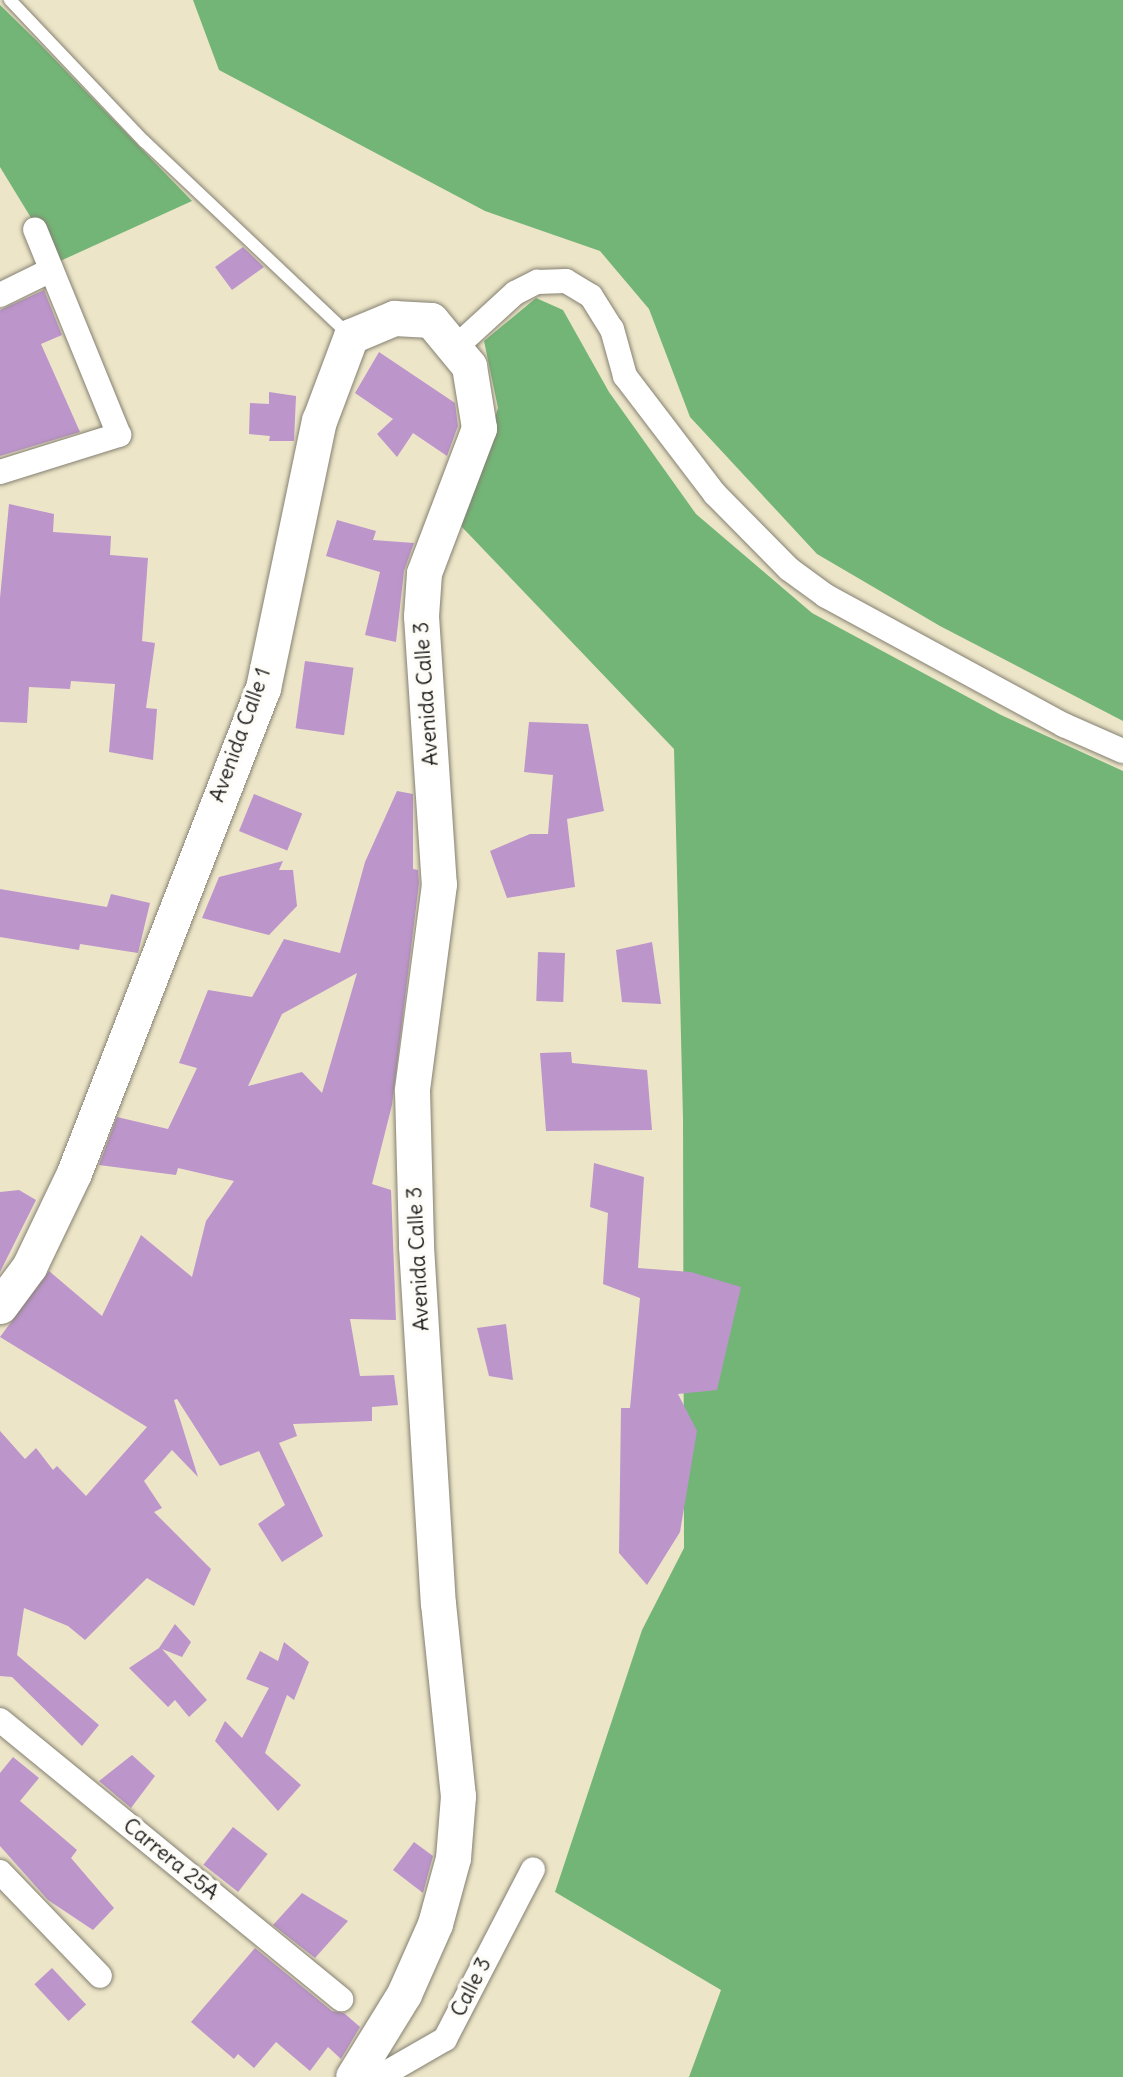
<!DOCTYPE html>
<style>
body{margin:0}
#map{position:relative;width:1123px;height:2077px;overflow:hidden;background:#ede5c8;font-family:Delius,sans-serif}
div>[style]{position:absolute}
.forest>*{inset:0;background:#73b577}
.building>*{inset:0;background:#bc95cb;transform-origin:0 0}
.roads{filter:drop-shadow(0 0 2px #848072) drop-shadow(0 0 2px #848072)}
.lane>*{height:12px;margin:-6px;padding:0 6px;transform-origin:6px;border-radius:6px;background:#fff}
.street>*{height:24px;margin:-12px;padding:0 12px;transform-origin:12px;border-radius:12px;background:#fff}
.secondary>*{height:35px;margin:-17.5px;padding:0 17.5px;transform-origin:17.5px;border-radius:17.5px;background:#fff}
span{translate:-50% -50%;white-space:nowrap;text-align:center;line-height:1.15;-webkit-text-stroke:7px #fdfcf7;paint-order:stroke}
.street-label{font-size:21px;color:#1c1c1c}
</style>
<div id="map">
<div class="forest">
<i style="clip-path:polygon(193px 0,1123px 0,1123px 721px,940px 626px,817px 554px,690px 417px,649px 309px,600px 251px,485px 211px,219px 70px)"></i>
<i style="clip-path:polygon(0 5px,37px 41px,192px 201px,58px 262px,0 167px)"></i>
<i style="clip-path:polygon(536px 298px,563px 310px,609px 392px,696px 514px,812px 613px,1001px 715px,1123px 771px,1123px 2077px,689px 2077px,721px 1990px,555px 1892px,642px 1630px,684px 1548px,683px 1119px,674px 749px,461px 526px,498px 408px,484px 341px)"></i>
</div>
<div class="building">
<i style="clip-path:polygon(243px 247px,264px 267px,232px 290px,215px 267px)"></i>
<i style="clip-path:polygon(44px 290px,62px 335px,41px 344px,80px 432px,0 456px,0 310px)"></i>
<i style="clip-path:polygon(379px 352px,455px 403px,458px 426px,447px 456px,413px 433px,397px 457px,377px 434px,393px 419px,355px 393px)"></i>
<i style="clip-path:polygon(269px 392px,296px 396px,294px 441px,269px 441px,270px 436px,249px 434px,250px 403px,269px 404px)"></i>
<i style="clip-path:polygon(9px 504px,54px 514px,53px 532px,111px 536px,110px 555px,148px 558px,142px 641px,155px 643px,146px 708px,157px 709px,153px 760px,109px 752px,115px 684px,71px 681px,70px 689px,29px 687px,27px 723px,0 722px,0 598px)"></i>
<i style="clip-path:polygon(337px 520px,376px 531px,373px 540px,414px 543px,404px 571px,396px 642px,365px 635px,380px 572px,326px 556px)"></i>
<i style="left:305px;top:661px;width:49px;height:68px;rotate:8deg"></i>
<i style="clip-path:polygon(529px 722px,588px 724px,604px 811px,567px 819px,575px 887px,507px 898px,490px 851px,530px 834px,548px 834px,553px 775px,524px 772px)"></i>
<i style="clip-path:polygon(evenodd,397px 791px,413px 794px,413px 869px,418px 870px,419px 883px,392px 1105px,372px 1184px,391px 1190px,396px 1320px,350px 1319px,360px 1376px,394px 1375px,398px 1405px,372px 1407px,372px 1421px,293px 1424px,297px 1436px,279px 1443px,323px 1536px,282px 1562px,258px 1524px,285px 1505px,259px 1451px,220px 1466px,177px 1399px,174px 1400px,198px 1477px,172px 1450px,144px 1481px,162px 1508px,154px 1512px,211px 1569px,194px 1606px,147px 1578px,85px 1640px,68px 1626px,24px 1608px,17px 1655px,99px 1725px,82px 1746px,12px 1677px,0 1676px,0 1431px,25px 1459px,36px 1448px,53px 1470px,57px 1466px,86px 1496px,147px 1427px,0 1337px,49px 1271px,102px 1316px,141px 1235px,192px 1277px,206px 1221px,234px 1181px,178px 1168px,176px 1175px,99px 1165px,117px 1117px,168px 1129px,197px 1068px,179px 1063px,208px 990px,252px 997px,284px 939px,340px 953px,365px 862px,397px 791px,357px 973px,322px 1093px,302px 1072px,248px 1086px,282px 1014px,357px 973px)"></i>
<i style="left:254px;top:794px;width:52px;height:40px;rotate:22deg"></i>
<i style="clip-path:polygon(283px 861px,279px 870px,293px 870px,297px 906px,269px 935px,202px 918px,219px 877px)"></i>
<i style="clip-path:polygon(0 889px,107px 907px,111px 894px,150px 903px,138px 953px,80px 944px,79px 950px,0 937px)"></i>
<i style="clip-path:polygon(652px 942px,661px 1004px,622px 1002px,616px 950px)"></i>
<i style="left:538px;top:952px;width:27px;height:49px;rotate:2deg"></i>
<i style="clip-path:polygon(571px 1052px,572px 1063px,647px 1070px,652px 1130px,546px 1131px,540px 1053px)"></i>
<i style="clip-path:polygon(594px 1163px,644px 1177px,638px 1268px,691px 1272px,741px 1287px,717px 1390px,678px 1394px,697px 1431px,680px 1532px,647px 1585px,619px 1553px,621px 1408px,630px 1408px,640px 1298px,603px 1284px,608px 1213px,590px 1207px)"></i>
<i style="clip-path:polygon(19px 1190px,36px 1200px,0 1272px,0 1192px)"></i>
<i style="clip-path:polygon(506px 1324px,513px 1380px,489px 1376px,477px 1328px)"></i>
<i style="clip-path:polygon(175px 1624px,191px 1642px,182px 1657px,162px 1649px,207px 1700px,189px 1717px,175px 1700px,168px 1707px,129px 1668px,159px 1648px)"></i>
<i style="clip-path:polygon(284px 1642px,309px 1662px,294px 1700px,287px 1695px,265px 1753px,301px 1785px,278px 1811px,215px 1741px,225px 1721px,242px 1738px,269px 1688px,246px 1679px,260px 1651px,278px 1661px)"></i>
<i style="clip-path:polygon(132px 1755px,155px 1776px,131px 1808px,99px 1781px)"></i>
<i style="clip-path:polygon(13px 1757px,39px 1778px,20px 1801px,77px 1850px,71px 1858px,114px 1908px,93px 1930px,48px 1900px,0 1846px,0 1773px)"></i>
<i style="left:233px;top:1827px;width:44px;height:48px;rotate:38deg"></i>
<i style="clip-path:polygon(414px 1842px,433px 1856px,423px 1893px,393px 1870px)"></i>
<i style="clip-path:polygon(302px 1893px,348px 1921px,315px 1958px,273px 1925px)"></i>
<i style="clip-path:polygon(255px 1948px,332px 2011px,344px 2013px,360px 2027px,341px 2059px,328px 2047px,310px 2071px,276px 2042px,254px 2068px,238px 2054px,234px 2059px,191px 2022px)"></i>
<i style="left:52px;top:1968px;width:50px;height:24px;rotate:47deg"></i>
</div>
<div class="roads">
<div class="lane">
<i style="left:10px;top:0;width:195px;rotate:46.5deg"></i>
<i style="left:144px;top:141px;width:284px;rotate:43.4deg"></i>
</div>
<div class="street">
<i style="left:0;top:295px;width:57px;rotate:-26.1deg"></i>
<i style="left:457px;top:346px;width:79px;rotate:-42.4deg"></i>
<i style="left:515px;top:293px;width:25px;rotate:-27deg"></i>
<i style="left:537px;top:282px;width:29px;rotate:-2deg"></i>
<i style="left:566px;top:281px;width:29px;rotate:31deg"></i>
<i style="left:591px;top:296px;width:39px;rotate:58deg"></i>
<i style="left:612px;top:329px;width:49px;rotate:74.5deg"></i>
<i style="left:625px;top:376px;width:148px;rotate:52.7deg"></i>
<i style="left:715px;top:494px;width:105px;rotate:45.4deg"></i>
<i style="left:789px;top:569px;width:46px;rotate:36.1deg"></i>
<i style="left:826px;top:596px;width:271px;rotate:28.5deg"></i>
<i style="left:1064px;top:725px;width:64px;rotate:23.8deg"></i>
<i style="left:0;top:472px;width:125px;rotate:-17.3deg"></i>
<i style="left:119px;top:435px;width:222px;rotate:-112.2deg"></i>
<i style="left:0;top:1720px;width:441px;rotate:39.3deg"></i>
<i style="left:0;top:1872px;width:144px;rotate:46.1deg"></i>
<i style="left:379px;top:2077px;width:76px;rotate:-29.9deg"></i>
<i style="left:445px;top:2039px;width:191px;rotate:-62.6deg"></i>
</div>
<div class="secondary">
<i style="left:0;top:1306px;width:49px;rotate:-53.4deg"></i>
<i style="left:29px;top:1267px;width:104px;rotate:-64.4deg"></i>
<i style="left:74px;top:1173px;width:521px;rotate:-68.71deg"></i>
<i style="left:263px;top:688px;width:273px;rotate:-78.2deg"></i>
<i style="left:319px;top:421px;width:91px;rotate:-69.4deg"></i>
<i style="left:351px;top:336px;width:47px;rotate:-22.7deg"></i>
<i style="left:394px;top:318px;width:37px;rotate:3deg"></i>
<i style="left:431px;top:320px;width:60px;rotate:50.4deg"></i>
<i style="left:469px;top:366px;width:63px;rotate:80.8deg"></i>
<i style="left:479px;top:428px;width:155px;rotate:110.8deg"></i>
<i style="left:424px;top:573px;width:43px;rotate:94deg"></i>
<i style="left:421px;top:616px;width:269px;rotate:86.2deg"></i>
<i style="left:439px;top:884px;width:208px;rotate:97.5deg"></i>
<i style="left:412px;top:1090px;width:156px;rotate:88.5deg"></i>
<i style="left:416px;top:1246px;width:358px;rotate:86.5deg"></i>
<i style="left:438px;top:1603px;width:194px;rotate:84.1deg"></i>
<i style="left:458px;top:1796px;width:62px;rotate:94.6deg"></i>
<i style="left:453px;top:1858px;width:68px;rotate:105.3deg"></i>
<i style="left:435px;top:1924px;width:77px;rotate:113.9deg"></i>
<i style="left:404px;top:1994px;width:97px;rotate:121.6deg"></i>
</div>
</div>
<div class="street-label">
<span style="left:426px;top:694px;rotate:-94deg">Avenida Calle 3</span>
<span style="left:240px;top:735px;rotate:-70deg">Avenida Calle 1</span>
<span style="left:418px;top:1259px;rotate:-93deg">Avenida Calle 3</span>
<span style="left:171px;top:1859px;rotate:39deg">Carrera 25A</span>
<span style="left:471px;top:1987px;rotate:-63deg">Calle 3</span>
</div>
</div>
